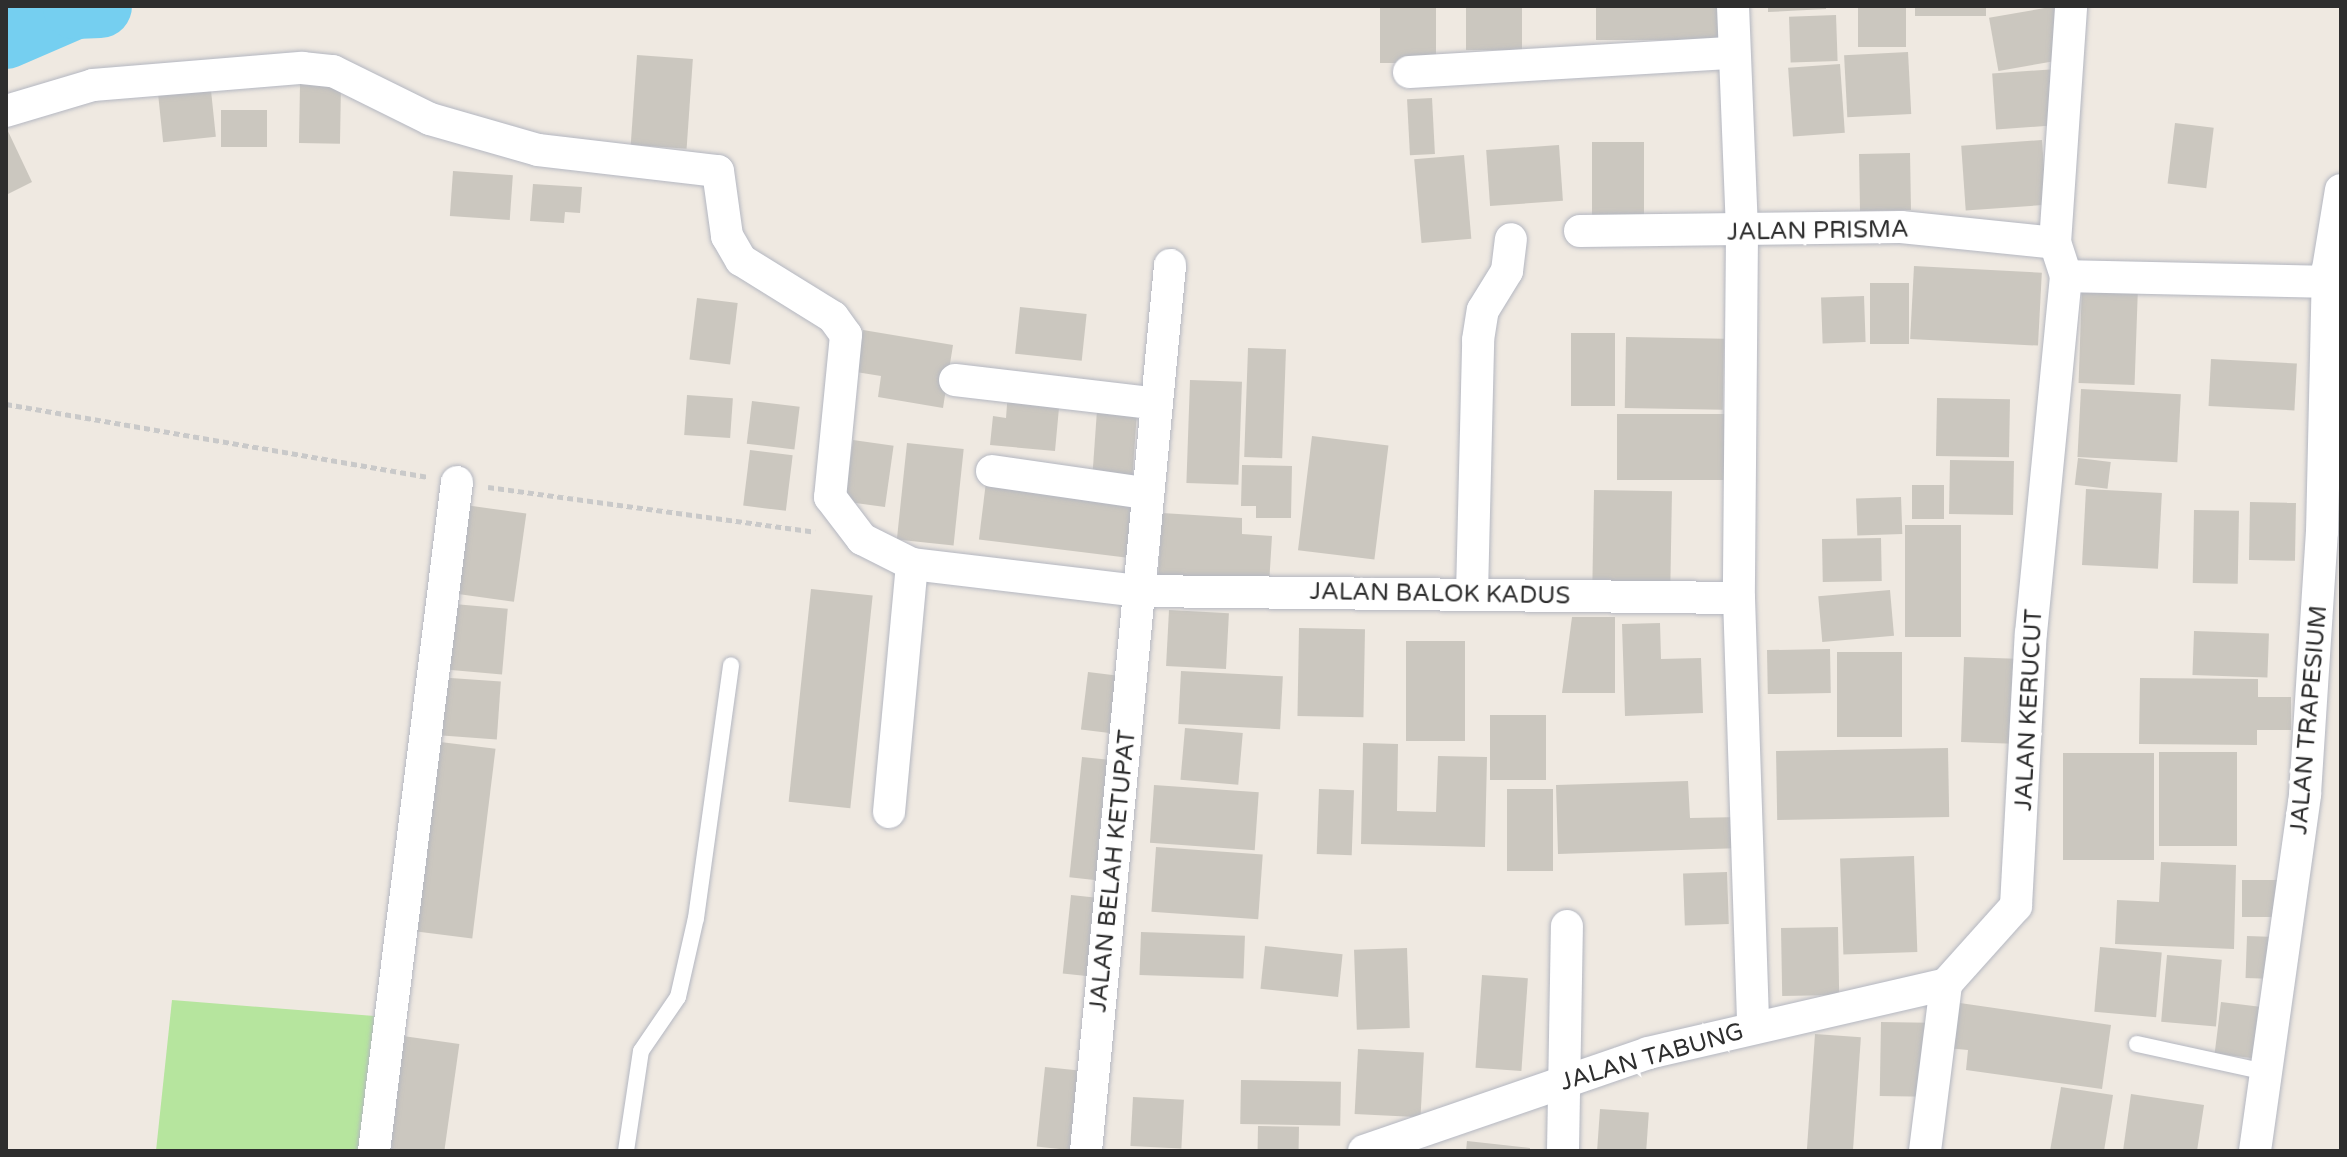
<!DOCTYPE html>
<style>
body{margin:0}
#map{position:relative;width:2347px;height:1157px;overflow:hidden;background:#efe9e1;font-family:"Varela Round",sans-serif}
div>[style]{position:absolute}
.green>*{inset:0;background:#b6e59e}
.river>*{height:64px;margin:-32px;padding:0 32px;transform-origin:32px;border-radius:32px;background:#75cff0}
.building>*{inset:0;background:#cbc7bf;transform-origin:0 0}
.path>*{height:5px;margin-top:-2.5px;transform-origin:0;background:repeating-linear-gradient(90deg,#c9c9c9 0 6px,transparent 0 10px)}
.roads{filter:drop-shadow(0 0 2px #b4b7c1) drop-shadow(0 0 2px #b4b7c1)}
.service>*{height:16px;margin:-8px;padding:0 8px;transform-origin:8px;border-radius:8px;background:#fff}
.minor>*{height:32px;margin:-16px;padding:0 16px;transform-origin:16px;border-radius:16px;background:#fff}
span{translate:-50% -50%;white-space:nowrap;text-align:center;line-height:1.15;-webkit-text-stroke:8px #fff;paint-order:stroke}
.street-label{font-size:24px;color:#2e2e2e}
.frame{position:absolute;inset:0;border:8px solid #2e2e2e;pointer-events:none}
</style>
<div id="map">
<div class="green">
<i style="clip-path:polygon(172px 1000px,387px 1017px,374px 1151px,156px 1151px)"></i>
</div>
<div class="river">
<i style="left:6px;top:37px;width:75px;rotate:-23.5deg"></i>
<i style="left:75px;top:7px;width:25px;rotate:-2deg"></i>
</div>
<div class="building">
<i style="left:1380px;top:6px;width:56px;height:57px"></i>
<i style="left:1466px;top:6px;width:56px;height:44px"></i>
<i style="left:1596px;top:6px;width:125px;height:34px"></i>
<i style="clip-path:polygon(1768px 6px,1826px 6px,1826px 9px,1768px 12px)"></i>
<i style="left:1858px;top:6px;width:48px;height:41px"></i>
<i style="left:1915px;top:6px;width:71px;height:10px"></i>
<i style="left:2056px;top:6px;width:54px;height:68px;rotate:80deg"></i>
<i style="left:1836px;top:15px;width:46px;height:47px;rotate:88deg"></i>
<i style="left:1908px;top:52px;width:62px;height:64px;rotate:87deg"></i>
<i style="left:637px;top:55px;width:56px;height:90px;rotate:4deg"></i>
<i style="left:1840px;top:64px;width:69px;height:52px;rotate:86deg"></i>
<i style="left:2057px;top:69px;width:56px;height:65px;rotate:86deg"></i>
<i style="left:210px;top:81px;width:56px;height:53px;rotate:84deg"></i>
<i style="left:300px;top:84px;width:41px;height:59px;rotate:1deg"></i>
<i style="left:1432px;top:98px;width:56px;height:25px;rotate:87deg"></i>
<i style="left:221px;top:110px;width:46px;height:37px"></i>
<i style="left:2175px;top:123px;width:39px;height:61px;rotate:7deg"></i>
<i style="clip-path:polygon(6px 127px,32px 182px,6px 195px)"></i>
<i style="left:2042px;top:140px;width:65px;height:81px;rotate:86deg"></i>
<i style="left:1592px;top:142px;width:52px;height:75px"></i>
<i style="left:1559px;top:145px;width:56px;height:73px;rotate:86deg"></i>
<i style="left:1910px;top:153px;width:57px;height:51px;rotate:89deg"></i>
<i style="left:1464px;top:155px;width:84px;height:50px;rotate:85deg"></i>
<i style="left:453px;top:171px;width:60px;height:45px;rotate:4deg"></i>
<i style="clip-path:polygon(533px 184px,582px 187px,580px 213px,565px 212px,564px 223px,530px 221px)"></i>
<i style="left:1914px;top:266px;width:128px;height:73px;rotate:3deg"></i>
<i style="left:1870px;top:283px;width:39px;height:61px"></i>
<i style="left:2082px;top:285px;width:56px;height:98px;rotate:2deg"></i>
<i style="left:1864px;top:296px;width:46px;height:43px;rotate:88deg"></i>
<i style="left:697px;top:298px;width:41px;height:62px;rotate:7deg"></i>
<i style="left:1020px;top:307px;width:67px;height:47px;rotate:6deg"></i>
<i style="clip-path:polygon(863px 330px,953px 345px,943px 408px,878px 397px,881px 376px,856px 372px)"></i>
<i style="left:1571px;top:333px;width:44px;height:73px"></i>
<i style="left:1626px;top:337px;width:98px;height:71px;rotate:1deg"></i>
<i style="left:1248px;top:348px;width:38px;height:109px;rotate:2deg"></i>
<i style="left:2211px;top:359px;width:86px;height:47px;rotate:3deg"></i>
<i style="left:1190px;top:380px;width:52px;height:103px;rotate:2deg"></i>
<i style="left:2081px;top:389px;width:100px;height:68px;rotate:3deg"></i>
<i style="clip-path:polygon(1008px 391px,1060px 397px,1055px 451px,990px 445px,993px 416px,1006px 418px)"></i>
<i style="left:687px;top:395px;width:46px;height:40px;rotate:4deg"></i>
<i style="left:1937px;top:398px;width:73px;height:58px;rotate:1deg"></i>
<i style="left:752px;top:401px;width:48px;height:43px;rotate:7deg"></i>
<i style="left:1097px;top:410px;width:40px;height:66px;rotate:4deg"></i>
<i style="left:1617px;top:414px;width:118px;height:66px"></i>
<i style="left:1312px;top:436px;width:77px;height:115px;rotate:7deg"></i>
<i style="left:853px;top:440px;width:41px;height:62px;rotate:8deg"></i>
<i style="left:907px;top:443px;width:57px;height:97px;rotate:6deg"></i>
<i style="left:750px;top:450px;width:43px;height:56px;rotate:7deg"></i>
<i style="left:2078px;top:458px;width:33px;height:27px;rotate:7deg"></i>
<i style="left:1950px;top:460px;width:64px;height:54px;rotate:1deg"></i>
<i style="clip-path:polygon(1242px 465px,1292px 466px,1291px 518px,1256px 518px,1256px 506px,1241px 506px)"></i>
<i style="left:986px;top:482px;width:156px;height:58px;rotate:7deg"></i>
<i style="left:1912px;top:485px;width:32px;height:34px"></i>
<i style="left:2086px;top:489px;width:76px;height:76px;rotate:3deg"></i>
<i style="left:1594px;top:490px;width:78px;height:92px;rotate:1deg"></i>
<i style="left:1901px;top:497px;width:37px;height:45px;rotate:88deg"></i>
<i style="left:2250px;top:502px;width:46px;height:58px;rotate:1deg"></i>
<i style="left:458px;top:504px;width:69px;height:89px;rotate:8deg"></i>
<i style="left:2194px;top:510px;width:45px;height:73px;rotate:1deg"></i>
<i style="clip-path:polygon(1162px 513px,1242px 518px,1242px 534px,1272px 536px,1269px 585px,1158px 579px)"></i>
<i style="left:1905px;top:525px;width:56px;height:112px"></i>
<i style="left:1881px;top:538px;width:43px;height:59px;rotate:89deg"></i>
<i style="left:811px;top:589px;width:62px;height:214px;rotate:6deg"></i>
<i style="left:1890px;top:590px;width:46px;height:72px;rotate:85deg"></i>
<i style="left:443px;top:603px;width:65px;height:66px;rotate:5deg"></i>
<i style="left:1169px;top:610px;width:60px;height:56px;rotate:3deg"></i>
<i style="clip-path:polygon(1572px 617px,1615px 617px,1615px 693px,1562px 693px)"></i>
<i style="clip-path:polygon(1660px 623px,1661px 659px,1701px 658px,1703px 713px,1625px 716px,1622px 624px)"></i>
<i style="left:1299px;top:628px;width:66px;height:88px;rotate:1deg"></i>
<i style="left:2194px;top:631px;width:75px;height:44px;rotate:2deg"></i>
<i style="left:1406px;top:641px;width:59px;height:100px"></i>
<i style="left:1830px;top:649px;width:44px;height:63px;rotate:89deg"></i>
<i style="left:1902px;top:652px;width:85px;height:65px;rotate:90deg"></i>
<i style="left:1964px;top:657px;width:60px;height:85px;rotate:2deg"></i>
<i style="left:1181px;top:671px;width:102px;height:53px;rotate:3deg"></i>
<i style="left:1088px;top:672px;width:39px;height:58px;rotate:7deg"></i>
<i style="left:436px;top:677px;width:65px;height:58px;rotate:4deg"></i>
<i style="clip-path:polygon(2140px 678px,2258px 679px,2258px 697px,2291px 697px,2291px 730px,2257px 730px,2257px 745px,2139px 744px)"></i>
<i style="left:1490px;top:715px;width:56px;height:65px"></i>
<i style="left:1185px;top:728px;width:58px;height:52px;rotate:5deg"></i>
<i style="left:432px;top:741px;width:64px;height:191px;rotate:7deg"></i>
<i style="clip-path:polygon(1363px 743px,1398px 744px,1397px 811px,1436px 812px,1438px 756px,1487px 757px,1485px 847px,1361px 844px)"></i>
<i style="left:1948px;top:748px;width:69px;height:172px;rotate:89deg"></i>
<i style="left:2159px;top:752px;width:78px;height:94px"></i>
<i style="left:2063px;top:753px;width:91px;height:107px"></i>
<i style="left:1082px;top:757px;width:39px;height:121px;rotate:6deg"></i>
<i style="clip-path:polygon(1688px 781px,1690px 818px,1741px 817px,1742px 848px,1558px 854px,1556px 785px)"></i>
<i style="left:1154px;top:785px;width:105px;height:58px;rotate:4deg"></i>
<i style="left:1319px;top:789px;width:35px;height:65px;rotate:2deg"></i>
<i style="left:1507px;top:789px;width:46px;height:82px"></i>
<i style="left:1156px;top:847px;width:107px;height:65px;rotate:4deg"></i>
<i style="left:1914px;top:856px;width:96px;height:74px;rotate:88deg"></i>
<i style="clip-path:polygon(2161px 862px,2236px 865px,2234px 949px,2115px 944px,2117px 900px,2159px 902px)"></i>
<i style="left:1727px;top:872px;width:52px;height:44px;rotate:88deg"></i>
<i style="left:2242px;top:880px;width:46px;height:37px"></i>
<i style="left:1071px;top:895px;width:38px;height:79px;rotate:6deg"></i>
<i style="left:1838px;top:927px;width:68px;height:57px;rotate:89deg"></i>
<i style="left:1141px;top:932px;width:104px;height:43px;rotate:2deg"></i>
<i style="left:2247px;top:936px;width:29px;height:42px;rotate:2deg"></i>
<i style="left:1265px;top:946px;width:78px;height:43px;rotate:6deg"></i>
<i style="left:2100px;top:947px;width:62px;height:65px;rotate:5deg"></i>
<i style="left:1407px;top:948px;width:80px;height:53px;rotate:88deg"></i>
<i style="left:2167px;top:955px;width:55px;height:67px;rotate:5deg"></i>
<i style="left:1482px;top:975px;width:46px;height:93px;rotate:4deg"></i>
<i style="clip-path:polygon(1953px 1002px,2111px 1025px,2102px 1089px,1966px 1070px,1968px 1050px,1946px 1048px)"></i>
<i style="left:2221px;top:1002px;width:43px;height:52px;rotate:7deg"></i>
<i style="left:1881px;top:1022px;width:47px;height:74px;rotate:1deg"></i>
<i style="left:1815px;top:1034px;width:46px;height:117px;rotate:4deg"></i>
<i style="left:396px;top:1035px;width:64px;height:117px;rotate:8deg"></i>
<i style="left:1358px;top:1049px;width:66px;height:65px;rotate:3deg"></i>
<i style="left:1045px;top:1067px;width:44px;height:80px;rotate:6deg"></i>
<i style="left:1241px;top:1080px;width:100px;height:44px;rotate:1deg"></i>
<i style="clip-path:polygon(2061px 1087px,2113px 1095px,2104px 1151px,2050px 1151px)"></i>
<i style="clip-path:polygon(2131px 1094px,2204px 1105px,2197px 1151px,2123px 1151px)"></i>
<i style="left:1133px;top:1097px;width:51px;height:49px;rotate:3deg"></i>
<i style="left:1600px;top:1109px;width:49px;height:42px;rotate:4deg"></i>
<i style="left:1258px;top:1126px;width:41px;height:25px;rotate:1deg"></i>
<i style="clip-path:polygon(1467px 1141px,1530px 1148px,1530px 1151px,1466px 1151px)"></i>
</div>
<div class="path">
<i style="left:6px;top:404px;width:427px;rotate:9.8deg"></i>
<i style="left:488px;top:487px;width:330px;rotate:7.8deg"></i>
</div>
<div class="roads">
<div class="service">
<i style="left:2137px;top:1044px;width:127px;rotate:12.3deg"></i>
<i style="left:626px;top:1151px;width:101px;rotate:-81.5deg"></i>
<i style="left:641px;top:1051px;width:65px;rotate:-55.6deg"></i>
<i style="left:678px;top:997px;width:81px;rotate:-77.2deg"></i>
<i style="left:696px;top:918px;width:255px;rotate:-82.1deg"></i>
</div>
<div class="minor">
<i style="left:1733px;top:6px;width:228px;rotate:87.7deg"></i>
<i style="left:1742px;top:234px;width:364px;rotate:90.5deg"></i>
<i style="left:1739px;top:598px;width:430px;rotate:88.1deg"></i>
<i style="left:1409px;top:72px;width:325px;rotate:-3.4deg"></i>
<i style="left:6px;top:111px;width:91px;rotate:-16.6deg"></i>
<i style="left:93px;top:85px;width:210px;rotate:-4.7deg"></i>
<i style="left:302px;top:68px;width:31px;rotate:6deg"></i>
<i style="left:333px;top:71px;width:108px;rotate:26.3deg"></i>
<i style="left:430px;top:119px;width:112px;rotate:16deg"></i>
<i style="left:538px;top:150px;width:181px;rotate:6.7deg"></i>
<i style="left:718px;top:171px;width:66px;rotate:82.1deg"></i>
<i style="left:727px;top:236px;width:28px;rotate:60deg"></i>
<i style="left:741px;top:260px;width:108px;rotate:31.8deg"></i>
<i style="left:833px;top:317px;width:22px;rotate:54deg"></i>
<i style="left:846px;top:335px;width:163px;rotate:95.6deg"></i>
<i style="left:830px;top:497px;width:53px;rotate:52.7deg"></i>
<i style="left:862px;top:539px;width:56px;rotate:26.6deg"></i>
<i style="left:912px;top:564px;width:230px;rotate:6.8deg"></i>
<i style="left:1140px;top:591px;width:599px;rotate:0.67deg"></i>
<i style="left:1580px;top:231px;width:321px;rotate:-0.7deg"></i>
<i style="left:1901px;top:227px;width:155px;rotate:5.9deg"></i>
<i style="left:2066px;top:276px;width:262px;rotate:1.3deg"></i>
<i style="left:955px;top:380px;width:198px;rotate:6.7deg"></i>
<i style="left:992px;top:471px;width:154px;rotate:8.2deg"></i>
<i style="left:1472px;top:594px;width:254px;rotate:-88.6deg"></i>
<i style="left:1478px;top:340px;width:30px;rotate:-81deg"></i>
<i style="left:1483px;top:310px;width:46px;rotate:-58.4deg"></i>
<i style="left:1507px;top:271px;width:32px;rotate:-83deg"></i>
<i style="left:889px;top:812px;width:249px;rotate:-84.7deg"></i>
<i style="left:374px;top:1151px;width:674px;rotate:-82.93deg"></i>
<i style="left:1086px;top:1151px;width:890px;rotate:-84.58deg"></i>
<i style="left:1364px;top:1151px;width:300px;rotate:-19deg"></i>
<i style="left:1648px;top:1053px;width:306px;rotate:-13deg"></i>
<i style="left:1563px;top:1151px;width:225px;rotate:-89deg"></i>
<i style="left:1925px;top:1151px;width:168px;rotate:-82.8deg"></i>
<i style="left:1946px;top:984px;width:105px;rotate:-48.1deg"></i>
<i style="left:2016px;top:906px;width:273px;rotate:-86.9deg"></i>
<i style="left:2031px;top:633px;width:359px;rotate:-84.4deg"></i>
<i style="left:2066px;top:276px;width:35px;rotate:-108deg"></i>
<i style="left:2055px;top:243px;width:238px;rotate:-86.1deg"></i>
<i style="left:2255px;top:1151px;width:360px;rotate:-82deg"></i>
<i style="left:2305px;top:794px;width:263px;rotate:-86.3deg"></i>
<i style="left:2322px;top:532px;width:263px;rotate:-88.7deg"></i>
<i style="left:2328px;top:269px;width:80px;rotate:-80.7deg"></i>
</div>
</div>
<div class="street-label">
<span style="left:1818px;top:231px;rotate:-1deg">JALAN PRISMA</span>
<span style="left:1440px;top:594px;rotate:1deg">JALAN BALOK KADUS</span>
<span style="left:2029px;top:710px;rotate:-87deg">JALAN KERUCUT</span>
<span style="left:2309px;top:720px;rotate:-85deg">JALAN TRAPESIUM</span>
<span style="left:1113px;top:871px;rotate:-84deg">JALAN BELAH KETUPAT</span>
<span style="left:1652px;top:1057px;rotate:-16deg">JALAN TABUNG</span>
</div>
<div class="frame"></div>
</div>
